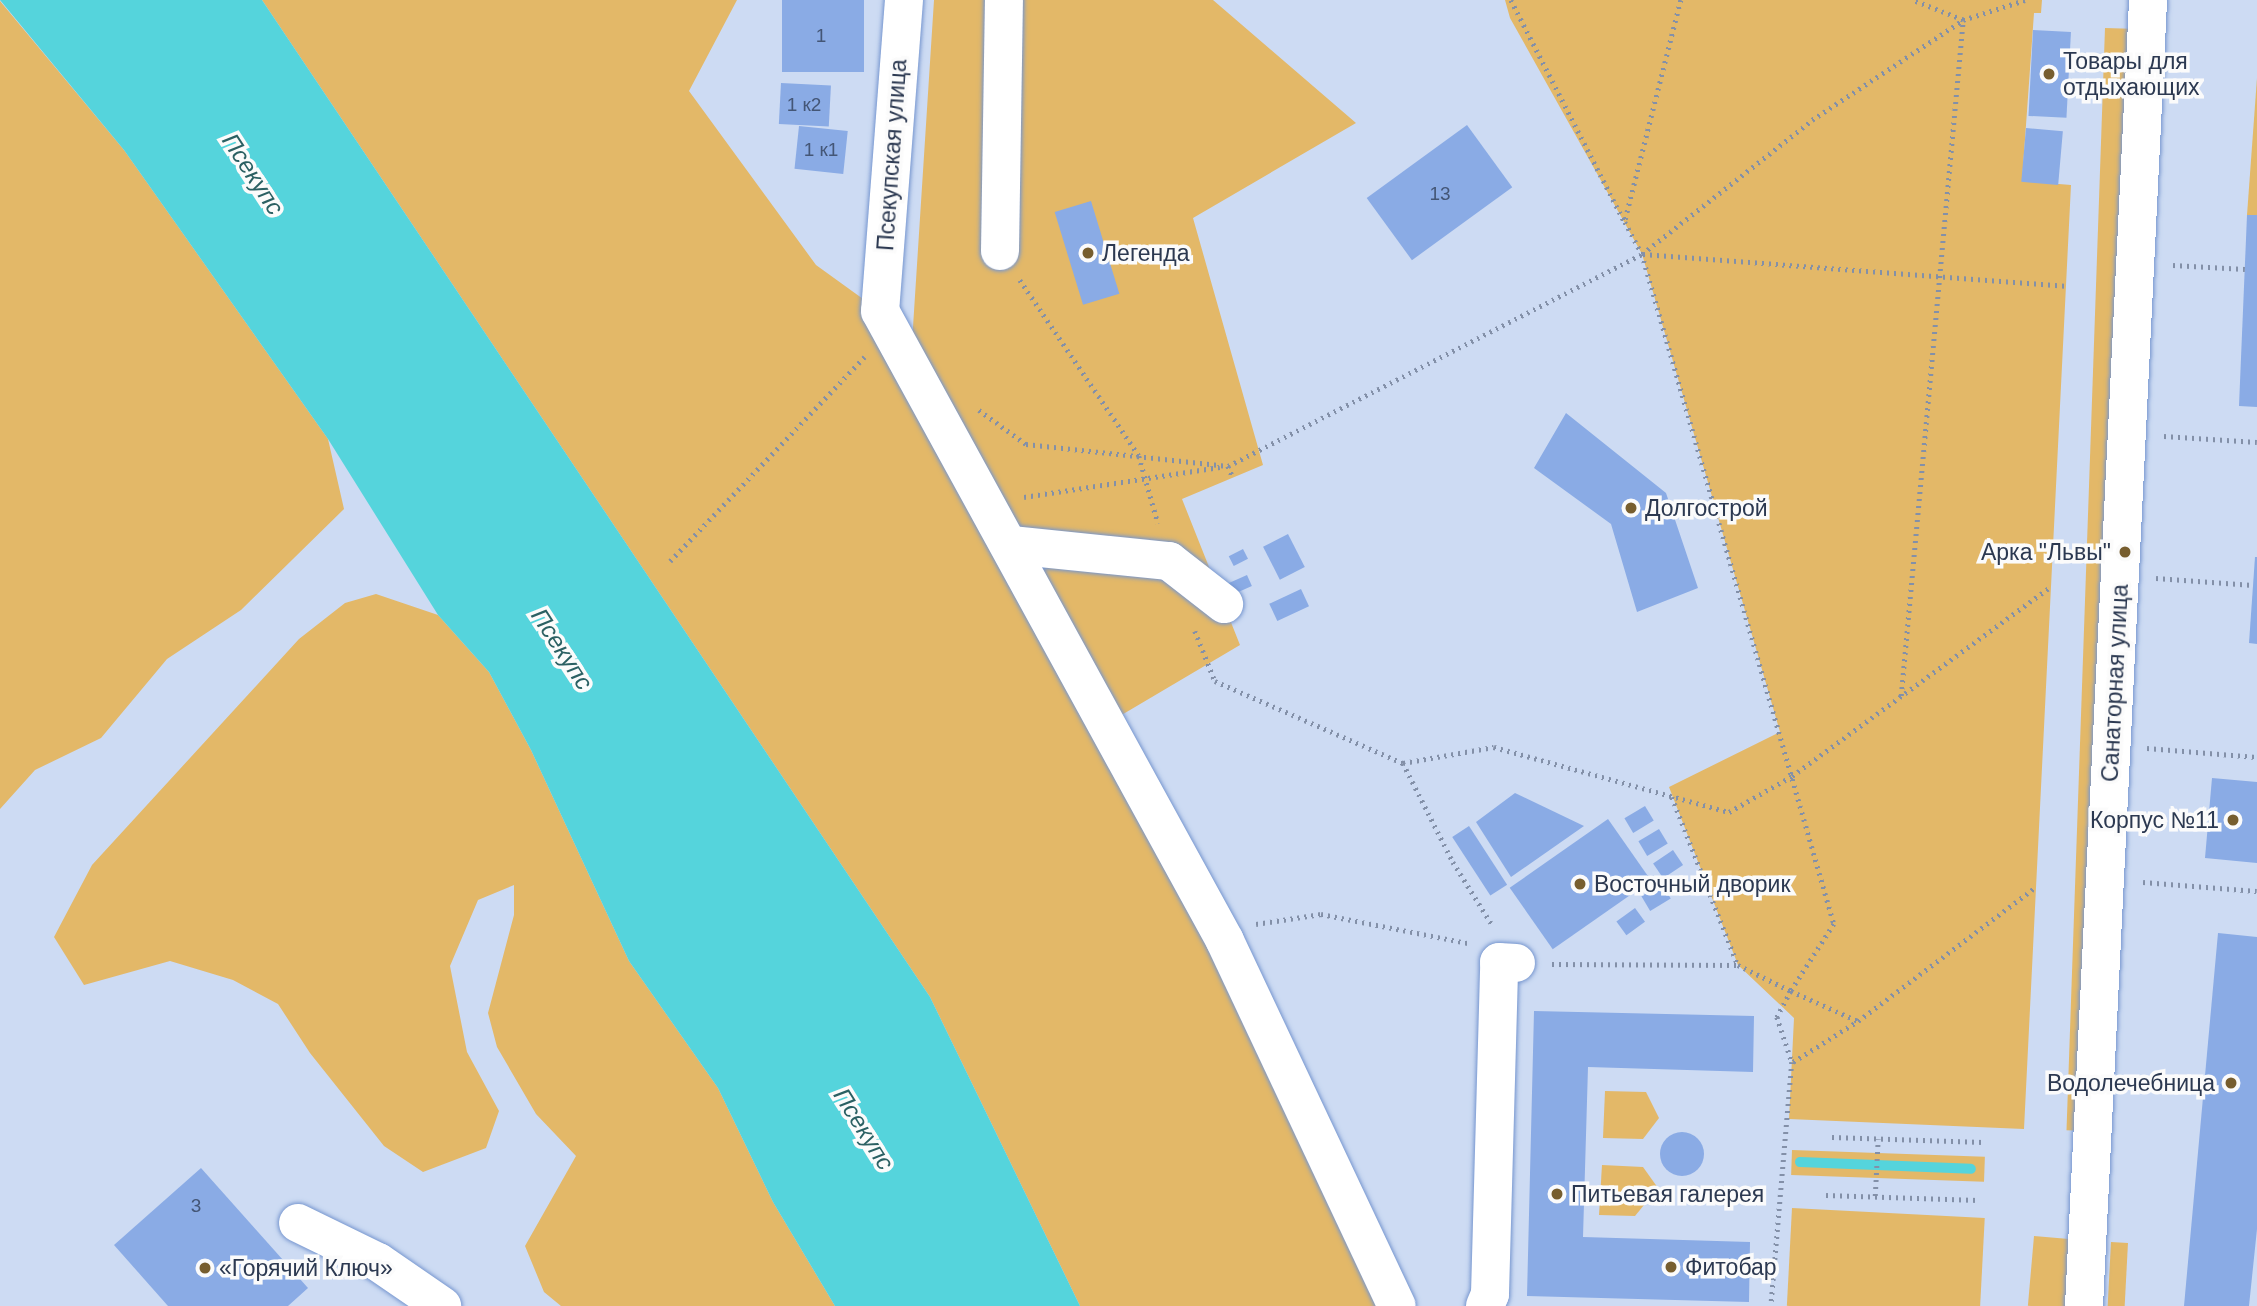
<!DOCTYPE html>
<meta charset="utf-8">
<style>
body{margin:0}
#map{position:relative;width:2257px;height:1306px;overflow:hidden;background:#cddbf3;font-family:Arial,sans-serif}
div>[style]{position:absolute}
.green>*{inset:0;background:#e3b868;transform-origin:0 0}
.water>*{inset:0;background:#55d4dc}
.stream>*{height:10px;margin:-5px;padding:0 5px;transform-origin:5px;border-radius:5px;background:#55d4dc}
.building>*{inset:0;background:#8aabe5;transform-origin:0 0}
.round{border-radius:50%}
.path>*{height:4.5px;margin-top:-2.25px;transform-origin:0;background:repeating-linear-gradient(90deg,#8390a8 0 2px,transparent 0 7px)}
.roads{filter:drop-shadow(0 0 2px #7696cf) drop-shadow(0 0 2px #7696cf)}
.minor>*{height:38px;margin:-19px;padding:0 19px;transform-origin:19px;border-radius:19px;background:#fff}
.dots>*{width:19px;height:19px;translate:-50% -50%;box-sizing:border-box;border:4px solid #fbfbfb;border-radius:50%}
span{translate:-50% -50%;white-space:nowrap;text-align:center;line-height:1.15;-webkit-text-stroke:7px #fbfbfb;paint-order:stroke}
.number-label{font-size:19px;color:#445676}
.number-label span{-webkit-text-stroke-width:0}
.poi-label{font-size:23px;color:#2c3951}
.left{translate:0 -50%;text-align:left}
.right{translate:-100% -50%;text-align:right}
.street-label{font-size:23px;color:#2c3951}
.water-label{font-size:24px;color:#2b6063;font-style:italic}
</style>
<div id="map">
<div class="green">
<i style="clip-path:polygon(262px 0,737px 0,689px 91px,816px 265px,870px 304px,911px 358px,934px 0,1213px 0,1356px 123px,1193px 218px,1263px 465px,1182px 499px,1240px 645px,1108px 723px,1397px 1306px,1080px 1306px,930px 997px)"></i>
<i style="clip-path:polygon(1505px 0,2042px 0,2041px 13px,2034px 13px,2022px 181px,2071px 185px,2024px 1129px,1789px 1119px,1794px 1018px,1738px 965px,1669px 787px,1780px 732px,1642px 254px,1510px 18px)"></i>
<i style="clip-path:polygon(0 1px,124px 150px,328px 439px,344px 509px,241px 610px,167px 659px,101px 738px,35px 770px,0 809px)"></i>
<i style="left:2105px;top:28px;width:25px;height:1103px;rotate:2deg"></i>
<i style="clip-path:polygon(2257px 78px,2257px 215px,2247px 215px)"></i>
<i style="clip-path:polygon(376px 594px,438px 615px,489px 672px,531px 750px,629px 961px,718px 1088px,773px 1202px,835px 1306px,561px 1306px,544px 1292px,525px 1246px,576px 1156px,536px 1114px,497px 1047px,488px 1013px,514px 915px,514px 885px,478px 900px,450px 966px,467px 1052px,499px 1111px,486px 1148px,423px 1172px,384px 1146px,310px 1053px,278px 1004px,233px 980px,170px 961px,84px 985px,54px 937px,92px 865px,299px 639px,345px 603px)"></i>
<i style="clip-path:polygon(1605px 1091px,1646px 1092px,1659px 1118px,1643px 1139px,1603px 1138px)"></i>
<i style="left:1792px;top:1150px;width:193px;height:25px;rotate:2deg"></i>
<i style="clip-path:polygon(1602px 1165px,1643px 1167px,1658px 1188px,1635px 1216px,1599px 1215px)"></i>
<i style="left:1792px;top:1208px;width:193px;height:98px;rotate:3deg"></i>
<i style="left:2034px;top:1236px;width:38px;height:70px;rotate:5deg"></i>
<i style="left:2111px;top:1242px;width:17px;height:64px;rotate:3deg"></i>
</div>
<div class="water">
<i style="clip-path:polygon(0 0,262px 0,930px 997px,1080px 1306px,835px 1306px,773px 1202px,718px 1088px,629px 961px,531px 750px,489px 672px,438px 615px,328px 439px,124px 150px)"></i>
</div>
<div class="stream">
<i style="left:1800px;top:1162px;width:171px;rotate:2.3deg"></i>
</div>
<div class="building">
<i style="left:782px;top:0;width:82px;height:72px"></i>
<i style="left:2033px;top:30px;width:38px;height:86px;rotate:3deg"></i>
<i style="left:781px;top:83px;width:50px;height:41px;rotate:3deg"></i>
<i style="left:1467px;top:125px;width:77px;height:124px;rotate:54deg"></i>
<i style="left:799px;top:126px;width:49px;height:43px;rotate:6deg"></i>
<i style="left:2026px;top:128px;width:37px;height:54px;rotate:5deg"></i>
<i style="left:1091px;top:201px;width:97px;height:38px;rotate:73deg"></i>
<i style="clip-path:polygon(2247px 215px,2257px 215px,2257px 407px,2239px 406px)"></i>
<i style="clip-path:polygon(1566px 413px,1666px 493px,1698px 588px,1637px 612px,1611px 524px,1534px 468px)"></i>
<i style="left:1288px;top:534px;width:37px;height:28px;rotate:63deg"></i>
<i style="left:1243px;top:549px;width:11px;height:16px;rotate:63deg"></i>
<i style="clip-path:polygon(2255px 557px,2257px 557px,2257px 644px,2249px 643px)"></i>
<i style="left:1247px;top:575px;width:12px;height:21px;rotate:66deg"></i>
<i style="left:1301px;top:589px;width:19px;height:35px;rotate:65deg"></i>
<i style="clip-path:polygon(2212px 778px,2257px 782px,2257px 863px,2205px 858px)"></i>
<i style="clip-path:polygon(1515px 793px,1584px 826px,1511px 877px,1476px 822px)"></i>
<i style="left:1645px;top:806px;width:17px;height:24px;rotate:59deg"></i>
<i style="left:1608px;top:819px;width:75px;height:120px;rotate:55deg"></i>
<i style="left:1469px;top:826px;width:70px;height:20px;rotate:57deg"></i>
<i style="left:1659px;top:829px;width:17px;height:24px;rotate:59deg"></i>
<i style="left:1673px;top:850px;width:18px;height:24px;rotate:56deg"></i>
<i style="left:1662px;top:884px;width:17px;height:24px;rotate:59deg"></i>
<i style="left:1635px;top:908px;width:17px;height:23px;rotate:54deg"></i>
<i style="clip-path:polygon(2218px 933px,2257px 937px,2257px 1229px,2249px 1306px,2184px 1306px)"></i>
<i style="clip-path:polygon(1534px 1011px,1754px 1016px,1753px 1072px,1588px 1067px,1583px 1237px,1750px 1242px,1749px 1302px,1527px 1296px)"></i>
<i class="round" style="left:1660px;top:1132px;width:44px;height:44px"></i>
<i style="clip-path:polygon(201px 1168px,308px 1288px,288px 1306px,168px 1306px,114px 1245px)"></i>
</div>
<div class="path">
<i style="left:1511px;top:0;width:248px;rotate:62.9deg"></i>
<i style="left:1681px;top:0;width:229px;rotate:104.2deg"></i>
<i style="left:1625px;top:222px;width:36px;rotate:62deg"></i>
<i style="left:1642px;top:254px;width:697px;rotate:74.01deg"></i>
<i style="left:1834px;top:924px;width:80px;rotate:122.7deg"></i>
<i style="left:1791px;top:991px;width:73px;rotate:24.1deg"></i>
<i style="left:1643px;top:254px;width:423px;rotate:4.3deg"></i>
<i style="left:2173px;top:265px;width:72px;rotate:3.2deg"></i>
<i style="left:1020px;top:280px;width:212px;rotate:55.9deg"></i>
<i style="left:1139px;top:456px;width:70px;rotate:74.2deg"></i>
<i style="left:979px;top:410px;width:58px;rotate:35.9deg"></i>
<i style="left:1026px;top:444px;width:203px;rotate:6.2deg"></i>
<i style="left:1228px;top:466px;width:465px;rotate:-27.1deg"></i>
<i style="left:1642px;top:254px;width:216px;rotate:-38.2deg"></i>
<i style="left:1812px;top:120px;width:181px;rotate:-33.5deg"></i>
<i style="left:1963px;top:20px;width:65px;rotate:-17.9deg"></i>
<i style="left:2164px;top:436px;width:93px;rotate:3.7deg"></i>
<i style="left:1228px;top:466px;width:13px;rotate:67deg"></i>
<i style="left:1024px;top:497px;width:198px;rotate:-8.7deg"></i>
<i style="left:670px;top:561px;width:282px;rotate:-46.4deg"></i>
<i style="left:2156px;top:578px;width:97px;rotate:4.1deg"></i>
<i style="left:1195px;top:631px;width:54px;rotate:68.2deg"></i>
<i style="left:1215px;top:681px;width:205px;rotate:23.6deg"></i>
<i style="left:1403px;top:763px;width:92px;rotate:-10deg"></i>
<i style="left:1494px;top:747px;width:244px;rotate:15.5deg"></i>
<i style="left:1729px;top:812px;width:73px;rotate:-29.7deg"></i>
<i style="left:1792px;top:776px;width:320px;rotate:-36.2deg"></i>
<i style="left:1901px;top:696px;width:679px;rotate:-84.76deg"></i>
<i style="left:1963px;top:20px;width:55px;rotate:-158.6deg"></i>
<i style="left:2147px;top:748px;width:110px;rotate:4.7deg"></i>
<i style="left:1403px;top:763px;width:111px;rotate:63.2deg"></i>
<i style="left:1453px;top:862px;width:75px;rotate:58deg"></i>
<i style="left:1672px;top:797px;width:180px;rotate:68.6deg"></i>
<i style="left:1738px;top:965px;width:59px;rotate:26.1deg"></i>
<i style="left:1791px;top:991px;width:30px;rotate:118deg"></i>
<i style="left:1777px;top:1017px;width:47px;rotate:71.6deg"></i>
<i style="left:1792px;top:1062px;width:245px;rotate:94.9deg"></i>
<i style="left:2143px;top:882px;width:114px;rotate:4.5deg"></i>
<i style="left:1256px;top:924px;width:66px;rotate:-8.7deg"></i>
<i style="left:1321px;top:914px;width:150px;rotate:11.2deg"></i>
<i style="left:1552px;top:964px;width:186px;rotate:0.3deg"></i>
<i style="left:1793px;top:1062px;width:77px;rotate:-32.2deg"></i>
<i style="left:1858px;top:1021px;width:223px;rotate:-37deg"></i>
<i style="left:1832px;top:1137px;width:151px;rotate:1.9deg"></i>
<i style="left:1826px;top:1195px;width:152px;rotate:1.9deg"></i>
<i style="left:1875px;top:1196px;width:57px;rotate:-87deg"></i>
</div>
<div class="roads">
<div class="minor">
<i style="left:904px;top:0;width:312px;rotate:94.4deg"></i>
<i style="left:880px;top:311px;width:718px;rotate:61.29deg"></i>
<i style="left:1225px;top:941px;width:403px;rotate:64.8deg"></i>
<i style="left:1000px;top:251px;width:251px;rotate:-89.1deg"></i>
<i style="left:1011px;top:545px;width:159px;rotate:5.8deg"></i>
<i style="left:1169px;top:561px;width:70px;rotate:38deg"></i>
<i style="left:298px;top:1223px;width:89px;rotate:26deg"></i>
<i style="left:378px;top:1262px;width:78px;rotate:34.5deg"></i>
<i style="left:1485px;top:1306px;width:13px;rotate:-67deg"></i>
<i style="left:1490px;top:1294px;width:332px;rotate:-88.4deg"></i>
<i style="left:1499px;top:962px;width:17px;rotate:3deg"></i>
<i style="left:2084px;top:1306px;width:1308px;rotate:-87.19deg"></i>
</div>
</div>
<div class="dots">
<i style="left:2049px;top:74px;background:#775e2f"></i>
<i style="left:1088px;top:253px;background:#775e2f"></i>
<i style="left:1631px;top:508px;background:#775e2f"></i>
<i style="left:2125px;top:552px;background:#775e2f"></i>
<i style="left:2233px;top:820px;background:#775e2f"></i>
<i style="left:1580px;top:884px;background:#775e2f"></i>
<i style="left:2231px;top:1083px;background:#775e2f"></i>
<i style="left:1557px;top:1194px;background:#775e2f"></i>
<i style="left:1671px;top:1267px;background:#775e2f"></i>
<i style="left:205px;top:1268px;background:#775e2f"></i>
</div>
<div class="number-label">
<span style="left:821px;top:36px">1</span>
<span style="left:804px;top:105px">1 к2</span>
<span style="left:821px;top:150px">1 к1</span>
<span style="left:1440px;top:194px">13</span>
<span style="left:196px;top:1206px">3</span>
</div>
<div class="poi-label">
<span class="left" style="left:2063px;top:74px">Товары для<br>отдыхающих</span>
<span class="left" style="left:1102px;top:253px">Легенда</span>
<span class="left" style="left:1645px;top:508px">Долгострой</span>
<span class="right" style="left:2111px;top:552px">Арка "Львы"</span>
<span class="right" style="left:2219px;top:820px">Корпус №11</span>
<span class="left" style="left:1594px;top:884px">Восточный дворик</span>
<span class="right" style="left:2215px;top:1083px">Водолечебница</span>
<span class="left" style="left:1571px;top:1194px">Питьевая галерея</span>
<span class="left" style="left:1685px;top:1267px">Фитобар</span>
<span class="left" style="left:219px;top:1268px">«Горячий Ключ»</span>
</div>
<div class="street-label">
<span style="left:892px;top:155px;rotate:-86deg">Псекупская улица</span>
<span style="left:2115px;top:683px;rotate:-87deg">Санаторная улица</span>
</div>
<div class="water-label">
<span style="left:253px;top:174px;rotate:57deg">Псекупс</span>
<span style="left:562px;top:649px;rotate:57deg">Псекупс</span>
<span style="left:864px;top:1129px;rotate:58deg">Псекупс</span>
</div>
</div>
